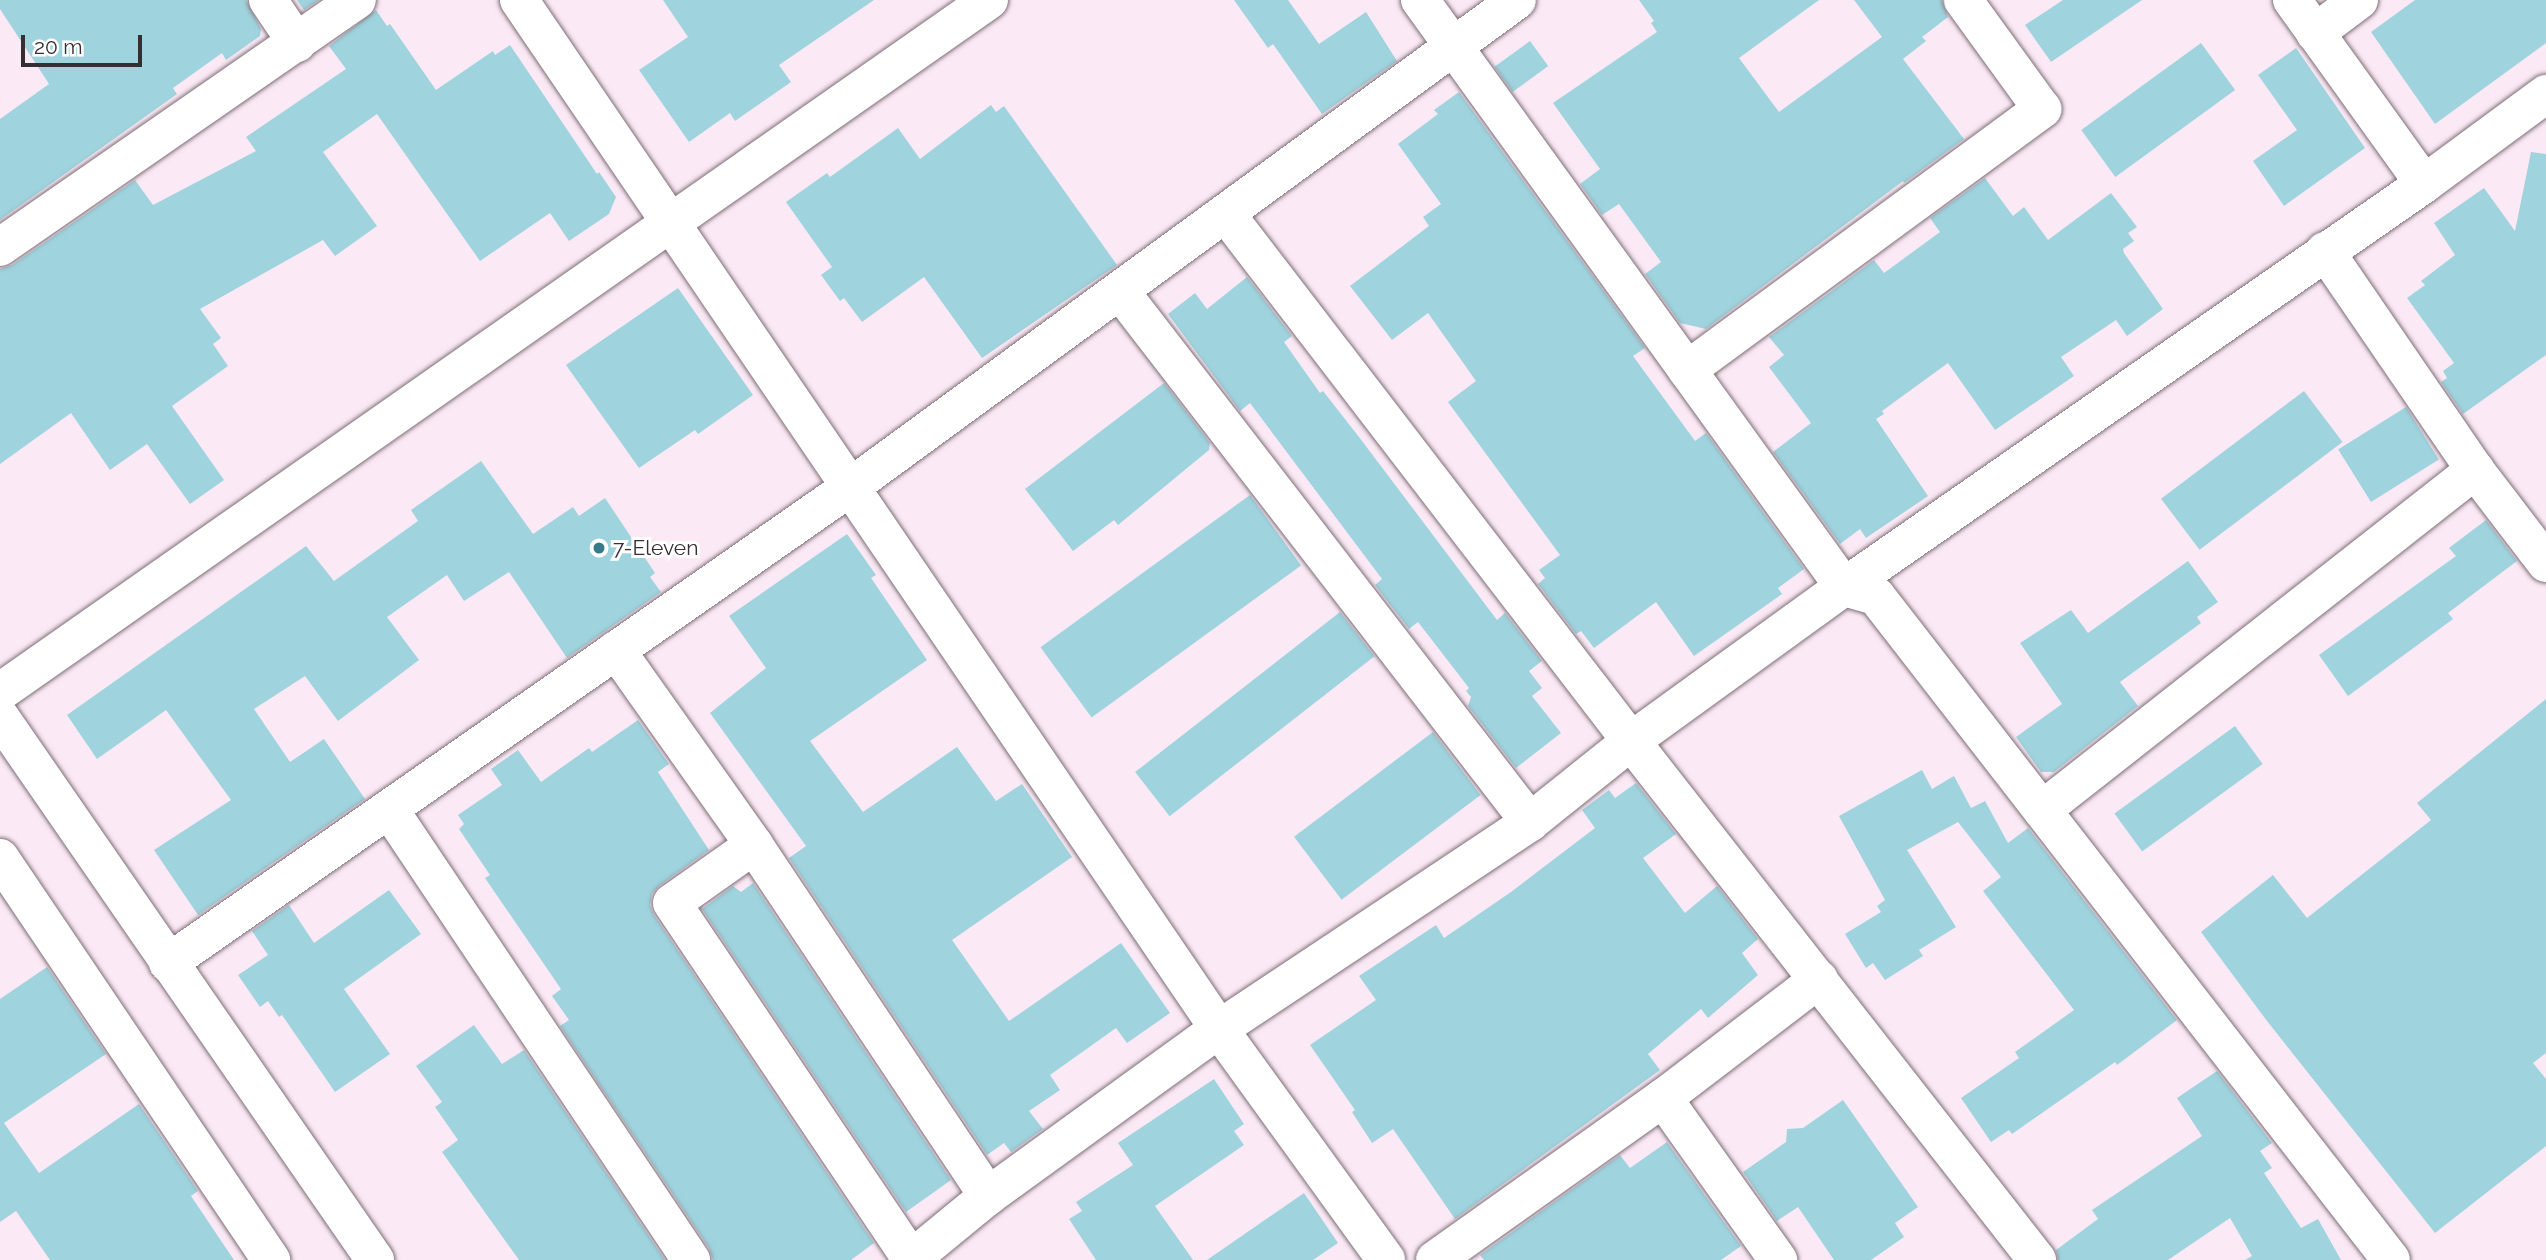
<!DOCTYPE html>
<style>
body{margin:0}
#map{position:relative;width:2546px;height:1260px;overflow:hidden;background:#fbeaf5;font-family:Raleway,sans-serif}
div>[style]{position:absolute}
.building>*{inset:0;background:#9fd3dd;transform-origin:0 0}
.roads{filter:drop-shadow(0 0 2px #7d6e77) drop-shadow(0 0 2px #7d6e77)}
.minor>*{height:38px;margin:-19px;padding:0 19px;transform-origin:19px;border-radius:19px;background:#fff}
.tertiary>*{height:38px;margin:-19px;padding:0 19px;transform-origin:19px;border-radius:19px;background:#fff}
.dots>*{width:19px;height:19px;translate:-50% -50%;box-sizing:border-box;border:4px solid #fff;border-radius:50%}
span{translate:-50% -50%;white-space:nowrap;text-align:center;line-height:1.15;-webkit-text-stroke:6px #fff;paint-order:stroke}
.poi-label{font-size:21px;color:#352e33}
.left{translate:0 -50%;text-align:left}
.scale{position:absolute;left:21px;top:35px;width:121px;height:32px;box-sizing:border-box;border:4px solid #352e33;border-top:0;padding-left:9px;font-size:21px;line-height:24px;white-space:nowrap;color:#352e33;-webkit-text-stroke:5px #fff;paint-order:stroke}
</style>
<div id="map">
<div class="building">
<i style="clip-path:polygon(0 0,246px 0,261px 29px,260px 36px,226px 60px,222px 53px,173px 88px,177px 94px,0 220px,0 119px,49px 84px,0 9px)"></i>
<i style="clip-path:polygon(297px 0,319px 0,304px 10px)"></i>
<i style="clip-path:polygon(663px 0,874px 0,779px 65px,791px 82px,735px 121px,730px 113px,689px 142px,639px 70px,688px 37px)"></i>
<i style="clip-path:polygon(1234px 0,1288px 0,1319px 44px,1366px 12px,1397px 61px,1322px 114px,1273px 44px,1268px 48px)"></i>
<i style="clip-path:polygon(1639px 0,1819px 0,1739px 58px,1779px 112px,1882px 37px,1854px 0,1942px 0,1948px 17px,1922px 37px,1926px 41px,1903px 59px,1964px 139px,1904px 183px,1903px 181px,1706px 329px,1680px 323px,1645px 274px,1661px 262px,1619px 204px,1602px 215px,1580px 184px,1600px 169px,1553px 103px,1657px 32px,1651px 23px,1654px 21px)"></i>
<i style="clip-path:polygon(2063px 0,2142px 0,2051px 62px,2025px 25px)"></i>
<i style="clip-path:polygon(2415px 0,2546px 0,2546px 43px,2435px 124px,2371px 32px)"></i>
<i style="clip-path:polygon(376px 10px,387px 26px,390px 24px,436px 90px,493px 51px,495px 55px,510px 45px,597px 174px,599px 172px,616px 197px,609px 214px,569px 241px,550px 213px,480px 261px,377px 114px,323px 152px,377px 226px,335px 256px,323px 240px,200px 309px,221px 338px,213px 344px,228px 366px,172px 406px,224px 480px,190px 504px,147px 444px,110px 470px,71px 413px,0 464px,0 269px,12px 265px,135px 180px,153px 205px,256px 151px,246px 137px,346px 69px,329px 46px)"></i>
<i style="left:1530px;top:41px;width:31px;height:44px;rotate:54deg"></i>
<i style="left:2201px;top:43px;width:58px;height:148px;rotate:54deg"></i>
<i style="clip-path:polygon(2296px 48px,2365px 148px,2284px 206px,2253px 161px,2297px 130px,2258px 75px)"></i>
<i style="clip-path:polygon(1459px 92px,1645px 348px,1633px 356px,1695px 441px,1706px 433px,1804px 569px,1778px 588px,1782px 594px,1694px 656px,1656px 602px,1594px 648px,1581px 631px,1576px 634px,1538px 584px,1545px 578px,1539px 570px,1560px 555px,1448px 402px,1476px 381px,1428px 313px,1392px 340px,1350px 286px,1429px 226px,1423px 217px,1441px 204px,1398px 144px,1438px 114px,1434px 110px)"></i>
<i style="clip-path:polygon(991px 105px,996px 112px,1004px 106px,1117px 265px,982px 358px,924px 277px,862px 322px,844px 298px,840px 301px,821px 275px,832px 267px,786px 202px,827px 173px,830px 177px,898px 128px,920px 159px)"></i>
<i style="clip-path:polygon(2531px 152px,2546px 154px,2546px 355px,2463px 414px,2441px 382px,2447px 378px,2443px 371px,2454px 363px,2407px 298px,2425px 285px,2421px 281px,2455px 255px,2434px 223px,2484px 188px,2515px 231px)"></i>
<i style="clip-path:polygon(1985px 178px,2013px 216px,2024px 207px,2048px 240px,2111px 193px,2137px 227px,2128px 233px,2134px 241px,2123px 249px,2124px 253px,2163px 309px,2127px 336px,2116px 320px,2061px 357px,2074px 376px,1995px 430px,1948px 363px,1882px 411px,1884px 414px,1876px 419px,1928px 496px,1866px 538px,1860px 529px,1840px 544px,1773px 452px,1811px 423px,1769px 367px,1784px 355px,1769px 337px,1874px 260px,1884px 273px,1940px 232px,1930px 218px)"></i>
<i style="clip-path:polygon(1247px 277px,1292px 336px,1284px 342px,1320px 393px,1323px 391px,1359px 437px,1497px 620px,1505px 613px,1542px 661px,1529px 671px,1542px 688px,1532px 696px,1561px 733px,1516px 768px,1468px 706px,1471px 697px,1466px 691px,1469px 688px,1418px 622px,1409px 629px,1375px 585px,1382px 579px,1250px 403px,1240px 411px,1168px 314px,1195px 293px,1207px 309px)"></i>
<i style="clip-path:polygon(678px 288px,753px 395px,698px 434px,695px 430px,639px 468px,566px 365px)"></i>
<i style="clip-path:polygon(1164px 383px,1210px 443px,1209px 450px,1118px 525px,1114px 520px,1073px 551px,1025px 489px)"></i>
<i style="left:2304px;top:391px;width:64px;height:179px;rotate:53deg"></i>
<i style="left:2406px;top:407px;width:62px;height:80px;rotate:58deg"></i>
<i style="clip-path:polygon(481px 461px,533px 534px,573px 507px,579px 516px,605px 498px,655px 573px,650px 577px,661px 592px,567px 658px,509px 572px,464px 601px,447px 575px,387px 617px,419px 660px,338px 721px,305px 676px,254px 709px,290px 762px,324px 739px,365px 799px,198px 915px,154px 850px,231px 800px,166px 710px,97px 759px,67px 715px,306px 546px,334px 581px,418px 521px,411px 510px)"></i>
<i style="left:1250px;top:495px;width:87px;height:259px;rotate:54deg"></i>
<i style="clip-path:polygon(2486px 520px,2517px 561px,2448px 613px,2453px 619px,2348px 696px,2319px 655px,2456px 556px,2449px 548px)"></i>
<i style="clip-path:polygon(847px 534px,876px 575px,871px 578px,927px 660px,810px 741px,863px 812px,957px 747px,996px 801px,1022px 784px,1072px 857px,952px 940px,1009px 1021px,1121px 943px,1170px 1013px,1127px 1043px,1116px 1028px,1050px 1075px,1060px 1090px,1029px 1111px,1043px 1129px,1011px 1152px,1004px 1143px,987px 1155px,789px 858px,806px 846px,710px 713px,766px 668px,729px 616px)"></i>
<i style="clip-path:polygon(2188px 561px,2218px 602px,2197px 617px,2201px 623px,2120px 682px,2138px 706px,2054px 772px,2041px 772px,2016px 737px,2062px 704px,2020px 643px,2071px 610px,2088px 633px)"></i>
<i style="left:1340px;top:612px;width:56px;height:260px;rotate:52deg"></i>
<i style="clip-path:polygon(2546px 699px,2546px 1053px,2533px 1063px,2546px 1079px,2546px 1146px,2435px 1233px,2267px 1021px,2201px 932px,2273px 875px,2307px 918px,2431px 820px,2417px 803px)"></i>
<i style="clip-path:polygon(638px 720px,669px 764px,658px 772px,709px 850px,659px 886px,652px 894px,650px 905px,654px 915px,874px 1243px,851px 1260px,713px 1260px,709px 1248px,560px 1026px,569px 1020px,552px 996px,561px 989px,485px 878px,490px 875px,459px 829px,464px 824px,458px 815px,502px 785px,491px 769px,518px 750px,541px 782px,589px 748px,592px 752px)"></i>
<i style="left:2235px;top:726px;width:47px;height:149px;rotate:54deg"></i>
<i style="left:1433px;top:732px;width:79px;height:174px;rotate:53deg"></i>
<i style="clip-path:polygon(1922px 770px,1932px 789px,1954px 776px,1971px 808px,1985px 801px,2008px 843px,2028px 828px,2177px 1020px,2117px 1065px,2115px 1062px,2012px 1134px,2009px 1130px,1991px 1142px,1961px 1098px,2019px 1058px,2015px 1052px,2074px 1010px,1983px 891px,2001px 877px,1958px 822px,1907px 850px,1956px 927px,1919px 950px,1923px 956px,1885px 980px,1873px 963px,1866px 968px,1845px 934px,1881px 912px,1877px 906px,1885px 900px,1839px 816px)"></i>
<i style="clip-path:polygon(1636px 783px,1676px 834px,1643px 858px,1685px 913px,1717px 886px,1758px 939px,1742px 953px,1758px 975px,1708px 1018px,1701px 1009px,1648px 1054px,1660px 1070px,1455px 1219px,1393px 1129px,1372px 1143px,1352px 1112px,1355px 1110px,1310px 1045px,1376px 1000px,1359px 976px,1436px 925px,1444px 938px,1511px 892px,1595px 828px,1582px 810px,1609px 790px,1615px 798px)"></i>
<i style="clip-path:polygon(753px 883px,951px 1180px,906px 1212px,702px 909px,733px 886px,741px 892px)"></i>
<i style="clip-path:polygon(389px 890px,421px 934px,344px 989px,390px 1054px,335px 1092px,282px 1015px,279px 1017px,268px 1001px,260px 1007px,238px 975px,268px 955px,252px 931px,289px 905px,314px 943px)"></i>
<i style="clip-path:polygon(47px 967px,106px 1054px,4px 1123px,39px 1173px,139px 1104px,198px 1191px,191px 1196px,234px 1260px,50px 1260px,16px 1211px,0 1222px,0 999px)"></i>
<i style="clip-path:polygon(474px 1025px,502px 1064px,524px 1050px,665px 1260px,519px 1260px,442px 1152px,458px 1140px,435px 1107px,442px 1102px,416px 1066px)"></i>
<i style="clip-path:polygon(2217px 1071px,2272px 1143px,2260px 1151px,2272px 1168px,2264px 1173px,2301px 1228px,2318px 1219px,2341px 1260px,2245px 1260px,2252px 1256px,2230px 1218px,2168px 1260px,2058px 1260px,2056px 1250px,2098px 1219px,2092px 1210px,2202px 1136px,2177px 1098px)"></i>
<i style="clip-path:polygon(1214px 1079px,1244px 1124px,1234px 1131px,1244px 1145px,1155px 1206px,1193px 1260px,1096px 1260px,1069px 1219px,1082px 1211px,1076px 1202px,1133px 1165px,1118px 1143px)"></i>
<i style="clip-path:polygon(1843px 1100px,1918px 1207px,1895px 1223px,1904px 1237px,1871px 1260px,1834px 1260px,1798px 1207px,1777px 1221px,1743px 1172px,1786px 1142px,1787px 1129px,1803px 1128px)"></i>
<i style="clip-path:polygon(1667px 1142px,1741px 1246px,1721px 1260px,1484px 1260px,1480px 1255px,1620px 1155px,1630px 1168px)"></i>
<i style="clip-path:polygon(1304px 1193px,1338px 1243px,1313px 1260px,1207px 1260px)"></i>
</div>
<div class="roads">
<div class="minor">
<i style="left:268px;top:0;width:52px;rotate:56deg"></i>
<i style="left:1420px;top:0;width:724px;rotate:54.16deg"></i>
<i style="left:1844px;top:587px;width:33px;rotate:16deg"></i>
<i style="left:1876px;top:596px;width:840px;rotate:52.2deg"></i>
<i style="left:2292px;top:0;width:226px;rotate:54.3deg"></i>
<i style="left:2315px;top:33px;width:55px;rotate:-36.9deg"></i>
<i style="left:1226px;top:214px;width:665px;rotate:52.46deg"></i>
<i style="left:1631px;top:741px;width:659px;rotate:51.96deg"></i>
<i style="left:0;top:247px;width:434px;rotate:-34.7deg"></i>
<i style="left:2325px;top:251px;width:265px;rotate:55.6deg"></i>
<i style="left:2475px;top:470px;width:117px;rotate:52.6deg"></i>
<i style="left:1120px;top:291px;width:671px;rotate:52.33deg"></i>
<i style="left:1687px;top:370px;width:441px;rotate:-36.3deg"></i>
<i style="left:2042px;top:109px;width:135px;rotate:-125.9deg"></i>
<i style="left:616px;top:650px;width:239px;rotate:54.7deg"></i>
<i style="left:754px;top:845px;width:422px;rotate:56.3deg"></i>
<i style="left:0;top:717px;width:660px;rotate:55.37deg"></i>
<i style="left:389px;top:809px;width:543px;rotate:56.19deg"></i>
<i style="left:2042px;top:810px;width:551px;rotate:-38.14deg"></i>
<i style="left:754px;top:845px;width:100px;rotate:144.7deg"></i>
<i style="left:672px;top:903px;width:429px;rotate:56.1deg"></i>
<i style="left:0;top:858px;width:485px;rotate:56deg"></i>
<i style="left:168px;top:963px;width:830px;rotate:-34.9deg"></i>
<i style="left:849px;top:488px;width:827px;rotate:-36.15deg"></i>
<i style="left:1663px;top:1098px;width:199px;rotate:54.6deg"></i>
<i style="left:910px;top:1260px;width:101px;rotate:-39.4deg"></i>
<i style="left:988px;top:1196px;width:285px;rotate:-35.9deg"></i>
<i style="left:1219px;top:1029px;width:374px;rotate:-33.6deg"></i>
<i style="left:1530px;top:822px;width:129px;rotate:-38.7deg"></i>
<i style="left:1631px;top:741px;width:263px;rotate:-35.9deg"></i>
<i style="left:1844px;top:587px;width:706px;rotate:-34.79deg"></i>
<i style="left:2424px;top:184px;width:152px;rotate:-36.4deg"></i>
<i style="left:1435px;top:1260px;width:280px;rotate:-35.4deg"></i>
<i style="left:1663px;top:1098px;width:196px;rotate:-37.3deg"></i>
</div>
<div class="tertiary">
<i style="left:519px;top:0;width:1245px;rotate:55.77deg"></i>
<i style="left:1219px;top:1029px;width:285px;rotate:54.1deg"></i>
<i style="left:0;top:692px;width:1207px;rotate:-34.98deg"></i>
</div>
</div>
<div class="dots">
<i style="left:599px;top:548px;background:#357c88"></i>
</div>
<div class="poi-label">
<span class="left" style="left:613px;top:548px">7-Eleven</span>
</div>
<div class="scale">20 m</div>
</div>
